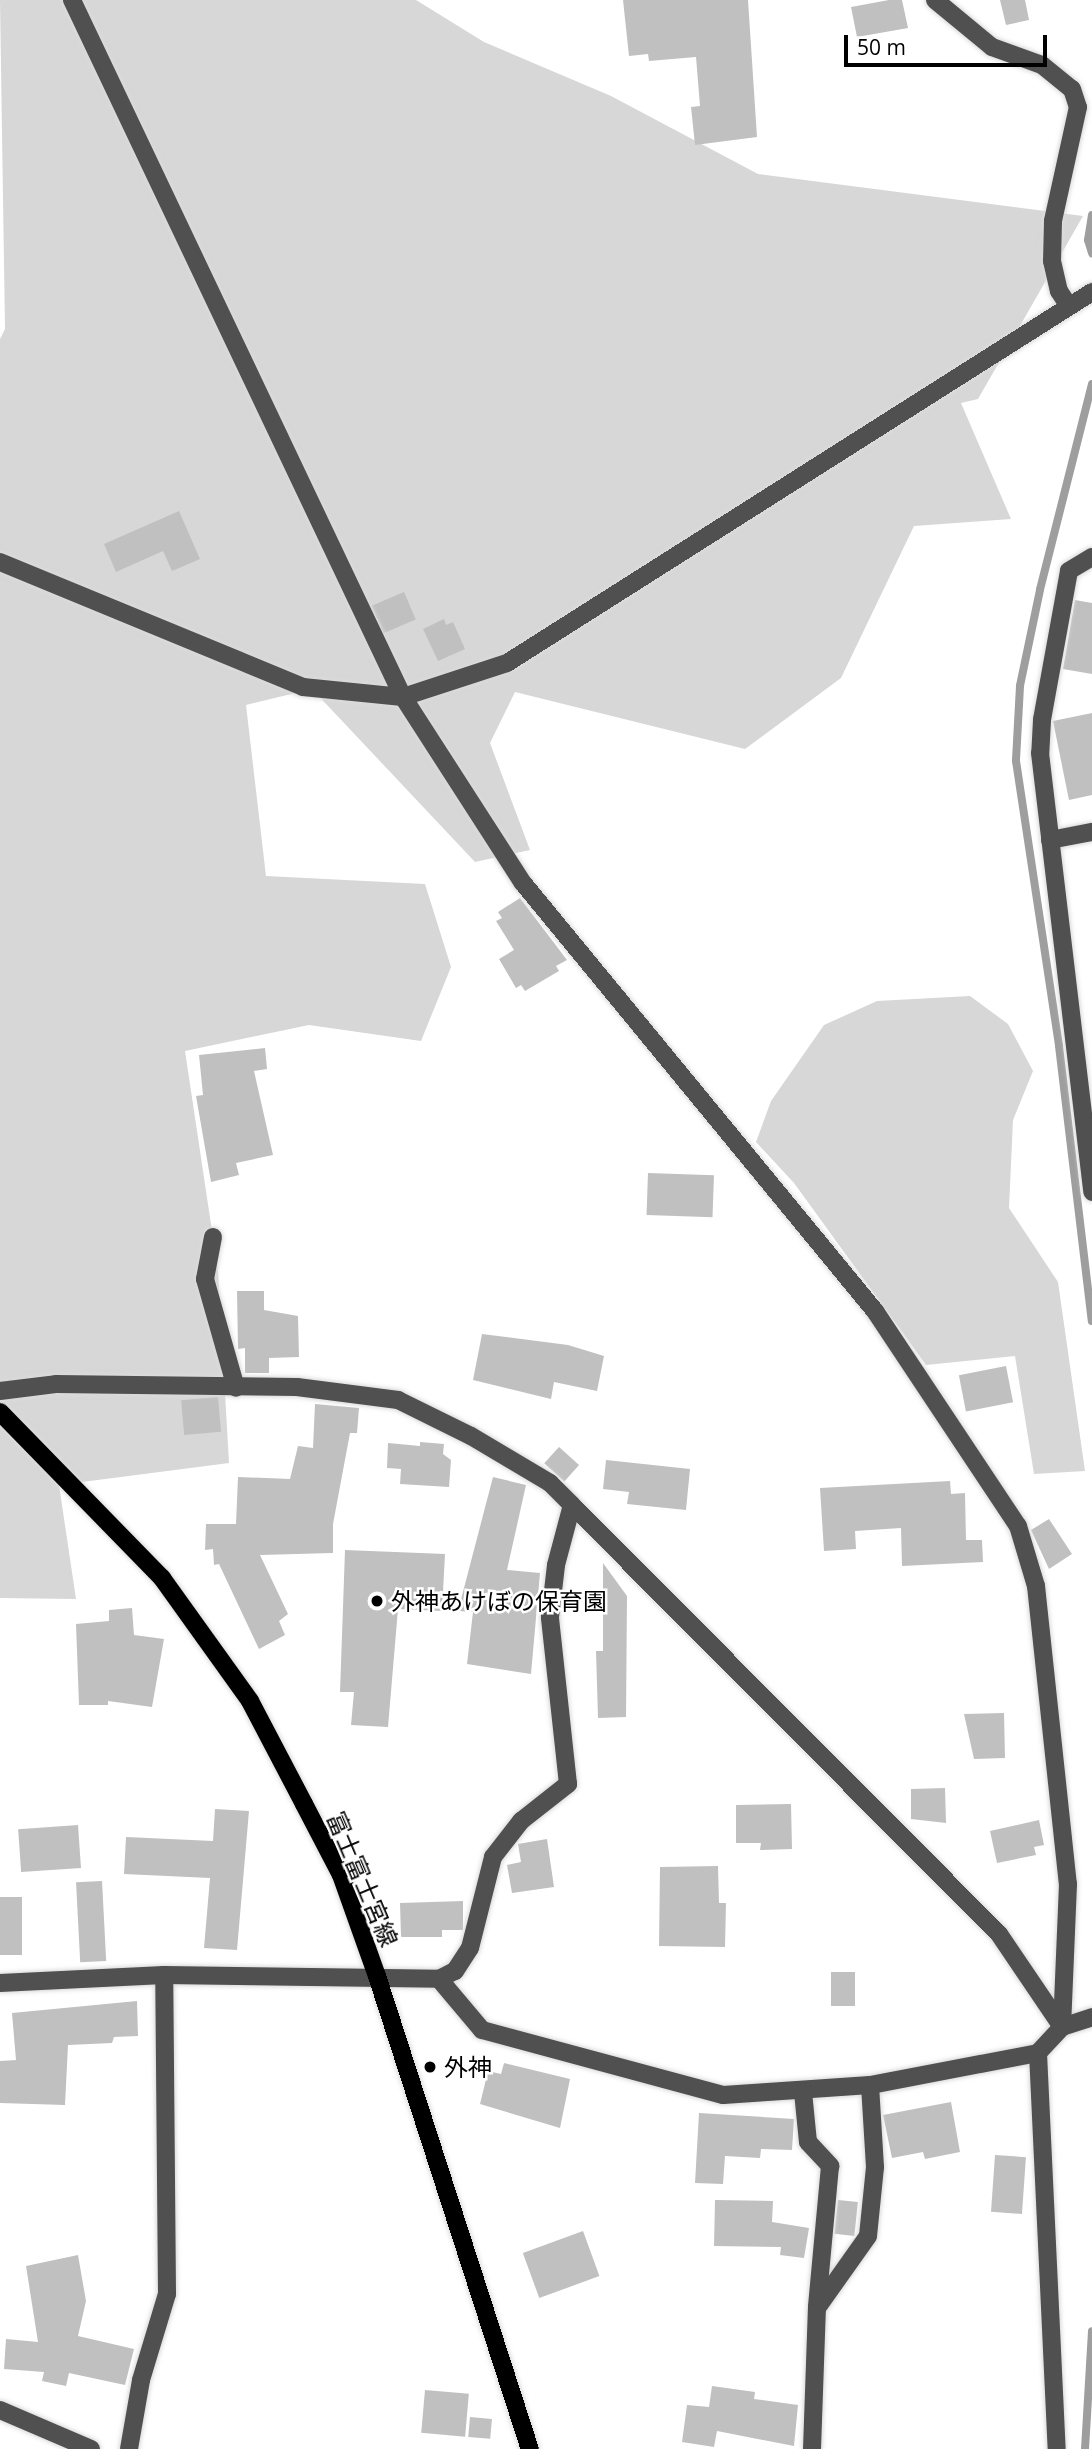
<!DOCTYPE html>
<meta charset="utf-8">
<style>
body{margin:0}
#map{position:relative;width:1092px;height:2449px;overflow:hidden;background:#fff;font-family:"Open Sans","Noto Sans JP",sans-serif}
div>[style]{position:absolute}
.green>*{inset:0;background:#d7d7d7}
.stream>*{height:8px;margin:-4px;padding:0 4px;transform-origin:4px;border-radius:4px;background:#9e9e9e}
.building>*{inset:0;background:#c0c0c0;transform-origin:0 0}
.roads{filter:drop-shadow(0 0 2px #dbdbdb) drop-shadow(0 0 2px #dbdbdb)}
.minor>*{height:18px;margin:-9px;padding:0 9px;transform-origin:9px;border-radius:9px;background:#505050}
.major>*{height:18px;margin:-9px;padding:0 9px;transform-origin:9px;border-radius:9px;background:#000}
.dots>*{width:19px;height:19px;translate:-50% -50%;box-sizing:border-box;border:4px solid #fff;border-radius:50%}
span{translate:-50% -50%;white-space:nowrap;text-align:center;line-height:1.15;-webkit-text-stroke:5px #fff;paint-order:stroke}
.poi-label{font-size:24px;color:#000}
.left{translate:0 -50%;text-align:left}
.street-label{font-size:24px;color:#000}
.scale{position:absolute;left:844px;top:35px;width:203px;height:32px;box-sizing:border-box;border:4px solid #000;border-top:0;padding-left:9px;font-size:21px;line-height:24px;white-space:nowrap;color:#000;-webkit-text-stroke:5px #fff;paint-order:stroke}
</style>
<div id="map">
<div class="green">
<i style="clip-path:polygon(0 0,416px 0,484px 42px,611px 96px,758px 174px,1083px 216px,978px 399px,961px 403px,1011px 519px,914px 526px,841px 678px,745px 749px,515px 692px,490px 743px,530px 850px,475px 862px,312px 689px,246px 705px,266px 876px,425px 884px,451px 967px,421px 1041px,309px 1025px,185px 1051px,218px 1271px,229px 1463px,59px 1485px,76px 1599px,0 1598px,0 339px,5px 329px)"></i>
<i style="clip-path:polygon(970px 996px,1008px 1024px,1033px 1071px,1013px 1120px,1009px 1208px,1058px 1282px,1085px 1471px,1034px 1474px,1015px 1356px,926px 1365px,794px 1183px,756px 1142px,771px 1101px,824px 1025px,877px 1001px)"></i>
</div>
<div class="stream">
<i style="left:1092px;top:215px;width:25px;rotate:99deg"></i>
<i style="left:1088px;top:240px;width:14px;rotate:73deg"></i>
<i style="left:1092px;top:384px;width:212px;rotate:104.2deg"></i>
<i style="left:1040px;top:590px;width:98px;rotate:101.8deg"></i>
<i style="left:1020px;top:686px;width:75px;rotate:93.1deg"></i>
<i style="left:1016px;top:761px;width:288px;rotate:81.4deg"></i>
<i style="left:1059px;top:1046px;width:277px;rotate:83.2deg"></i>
<i style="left:1085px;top:2449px;width:118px;rotate:-86.6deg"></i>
</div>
<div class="building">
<i style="clip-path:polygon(623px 0,748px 0,757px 137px,695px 145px,691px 107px,700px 106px,696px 57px,649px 61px,648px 54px,629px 56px)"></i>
<i style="clip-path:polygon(889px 0,902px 0,908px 28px,857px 37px,851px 7px)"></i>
<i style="clip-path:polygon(1000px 0,1025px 0,1029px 20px,1006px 25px)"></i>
<i style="clip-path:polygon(179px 511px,200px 559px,172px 571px,163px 551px,116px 572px,104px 544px)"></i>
<i style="left:404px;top:592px;width:30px;height:35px;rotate:67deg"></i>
<i style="clip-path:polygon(1075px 600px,1092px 603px,1092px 674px,1063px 669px)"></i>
<i style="clip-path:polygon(444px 619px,446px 625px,453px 622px,465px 649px,438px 661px,423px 629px)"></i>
<i style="clip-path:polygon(1092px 713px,1092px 795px,1069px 800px,1053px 721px)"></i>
<i style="clip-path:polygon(520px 898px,567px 960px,556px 966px,559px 971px,525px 991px,521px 985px,516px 988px,499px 959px,514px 950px,496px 921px,502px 918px,498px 912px)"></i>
<i style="clip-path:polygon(265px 1048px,267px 1069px,254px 1071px,273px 1155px,236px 1163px,239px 1175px,211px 1182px,196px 1096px,203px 1095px,199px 1055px)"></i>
<i style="left:648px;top:1173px;width:66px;height:42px;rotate:2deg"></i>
<i style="clip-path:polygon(237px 1291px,264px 1291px,264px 1310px,298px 1316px,299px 1357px,269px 1358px,269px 1373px,245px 1373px,245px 1348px,238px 1349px)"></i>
<i style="clip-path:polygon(482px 1334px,568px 1345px,604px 1356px,597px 1391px,554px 1382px,551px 1399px,473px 1380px)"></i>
<i style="left:1006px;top:1366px;width:37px;height:48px;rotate:79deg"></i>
<i style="left:218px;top:1397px;width:35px;height:37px;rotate:85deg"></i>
<i style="clip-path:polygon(315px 1404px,359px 1408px,357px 1433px,350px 1433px,333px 1524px,333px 1553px,260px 1555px,288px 1614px,279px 1621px,285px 1635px,259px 1649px,219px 1564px,214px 1565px,213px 1549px,205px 1550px,206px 1524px,236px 1524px,238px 1477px,290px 1479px,298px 1446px,313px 1448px)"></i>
<i style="clip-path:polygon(420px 1442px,444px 1444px,443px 1454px,451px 1460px,449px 1487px,400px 1484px,401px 1469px,387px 1468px,388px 1443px,420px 1446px)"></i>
<i style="left:559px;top:1447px;width:27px;height:22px;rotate:42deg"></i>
<i style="clip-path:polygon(606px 1460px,690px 1469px,686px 1510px,627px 1504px,629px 1492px,603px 1489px)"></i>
<i style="clip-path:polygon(493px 1477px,526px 1485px,507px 1570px,540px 1573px,531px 1674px,467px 1664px,473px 1612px,458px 1611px)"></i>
<i style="clip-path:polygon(950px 1481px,951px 1494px,965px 1493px,966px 1540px,982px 1540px,983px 1562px,902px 1566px,901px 1528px,855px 1531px,856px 1549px,824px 1551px,820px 1488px)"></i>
<i style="clip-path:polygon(1049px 1519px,1072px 1554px,1049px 1569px,1031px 1530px)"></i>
<i style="clip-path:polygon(345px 1550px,445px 1554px,442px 1611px,398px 1609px,388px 1727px,351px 1725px,354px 1692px,340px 1692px)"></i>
<i style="clip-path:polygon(603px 1563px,627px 1596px,626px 1717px,598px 1718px,596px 1651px,603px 1651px)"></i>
<i style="clip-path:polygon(132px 1608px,134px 1635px,164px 1639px,152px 1707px,108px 1701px,108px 1705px,79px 1705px,76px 1624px,109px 1621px,109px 1610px)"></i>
<i style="clip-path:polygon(1004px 1713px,1005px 1758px,974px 1759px,964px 1714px)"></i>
<i style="clip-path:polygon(945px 1788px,946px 1823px,911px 1819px,911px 1789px)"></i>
<i style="clip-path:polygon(791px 1804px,792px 1849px,760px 1850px,761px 1843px,736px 1843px,736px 1805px)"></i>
<i style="clip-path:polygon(215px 1809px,249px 1811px,237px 1950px,204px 1948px,210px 1878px,124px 1874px,126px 1837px,213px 1841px)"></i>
<i style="clip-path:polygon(1039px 1820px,1044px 1845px,1034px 1847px,1036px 1855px,997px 1863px,990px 1831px)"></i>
<i style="left:78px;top:1825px;width:43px;height:60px;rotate:86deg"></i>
<i style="clip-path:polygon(547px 1839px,554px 1887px,512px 1893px,507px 1865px,521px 1862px,518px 1844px)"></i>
<i style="clip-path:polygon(718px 1866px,719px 1903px,726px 1903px,725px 1947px,659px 1946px,660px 1867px)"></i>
<i style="left:102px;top:1881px;width:80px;height:26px;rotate:87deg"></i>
<i style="left:0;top:1897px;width:22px;height:58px"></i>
<i style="clip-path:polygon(463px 1901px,463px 1930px,442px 1930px,442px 1937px,401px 1937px,400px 1903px)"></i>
<i style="left:831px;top:1972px;width:24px;height:34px"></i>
<i style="clip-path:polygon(137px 2001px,138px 2036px,114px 2037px,112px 2043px,68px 2045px,65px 2105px,0 2103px,0 2061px,16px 2060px,12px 2013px)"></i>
<i style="clip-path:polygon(504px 2063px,570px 2079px,560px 2128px,480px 2104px,488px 2071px,501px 2074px)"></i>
<i style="clip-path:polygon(951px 2102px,960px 2152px,925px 2159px,923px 2152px,892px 2158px,883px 2115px)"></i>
<i style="clip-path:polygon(699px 2113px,794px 2119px,792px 2150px,761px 2149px,760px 2158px,725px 2156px,723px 2184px,695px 2183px)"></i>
<i style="left:995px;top:2155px;width:31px;height:57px;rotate:4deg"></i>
<i style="clip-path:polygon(715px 2200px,773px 2201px,772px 2222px,809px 2228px,804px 2258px,780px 2255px,781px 2247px,714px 2246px)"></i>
<i style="left:838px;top:2200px;width:20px;height:34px;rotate:6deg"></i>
<i style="left:583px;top:2231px;width:48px;height:64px;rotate:70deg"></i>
<i style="clip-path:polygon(78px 2255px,86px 2301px,78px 2336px,134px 2349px,125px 2385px,69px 2373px,66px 2386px,42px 2381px,44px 2372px,4px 2369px,6px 2339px,38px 2342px,26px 2266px)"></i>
<i style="clip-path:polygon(712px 2386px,755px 2392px,754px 2399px,798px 2405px,794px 2446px,717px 2431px,714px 2447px,682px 2442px,687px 2405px,709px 2407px)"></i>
<i style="left:425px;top:2390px;width:44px;height:43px;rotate:5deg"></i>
<i style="left:470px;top:2417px;width:22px;height:20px;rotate:5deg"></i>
</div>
<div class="roads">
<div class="minor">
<i style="left:72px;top:0;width:772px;rotate:64.6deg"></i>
<i style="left:403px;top:697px;width:221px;rotate:57.2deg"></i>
<i style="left:523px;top:883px;width:554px;rotate:50.57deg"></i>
<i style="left:875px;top:1311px;width:258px;rotate:56.4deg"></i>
<i style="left:1018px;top:1526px;width:63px;rotate:73.3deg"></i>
<i style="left:1036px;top:1586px;width:300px;rotate:83.9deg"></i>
<i style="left:1068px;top:1884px;width:143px;rotate:92.4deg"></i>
<i style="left:1062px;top:2027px;width:35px;rotate:133deg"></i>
<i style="left:1038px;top:2053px;width:171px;rotate:169.2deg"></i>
<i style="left:870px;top:2085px;width:147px;rotate:176.1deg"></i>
<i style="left:723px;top:2095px;width:250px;rotate:-164.9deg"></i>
<i style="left:482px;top:2030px;width:67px;rotate:-130.1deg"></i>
<i style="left:935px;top:0;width:74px;rotate:39.5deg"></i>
<i style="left:992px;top:47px;width:53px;rotate:19.8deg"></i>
<i style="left:1042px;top:65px;width:38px;rotate:39deg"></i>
<i style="left:1072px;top:89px;width:19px;rotate:72deg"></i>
<i style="left:1078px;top:107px;width:117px;rotate:102.4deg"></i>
<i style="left:1053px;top:221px;width:40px;rotate:91.4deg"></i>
<i style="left:1052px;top:261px;width:31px;rotate:77deg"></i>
<i style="left:1059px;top:291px;width:17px;rotate:57deg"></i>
<i style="left:1092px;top:557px;width:27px;rotate:149deg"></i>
<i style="left:1069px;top:571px;width:151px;rotate:100.3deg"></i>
<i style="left:1042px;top:720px;width:33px;rotate:93deg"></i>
<i style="left:1040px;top:753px;width:442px;rotate:83.2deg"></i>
<i style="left:0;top:562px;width:328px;rotate:22.4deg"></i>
<i style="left:303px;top:687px;width:100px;rotate:5.7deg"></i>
<i style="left:403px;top:697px;width:109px;rotate:-18.1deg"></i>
<i style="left:507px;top:663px;width:693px;rotate:-32.38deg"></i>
<i style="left:1050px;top:840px;width:43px;rotate:-10.8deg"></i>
<i style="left:213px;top:1237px;width:43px;rotate:100.8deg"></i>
<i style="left:205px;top:1279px;width:113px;rotate:74.1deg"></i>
<i style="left:0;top:1391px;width:56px;rotate:-7.1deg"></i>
<i style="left:56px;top:1384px;width:241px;rotate:0.7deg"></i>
<i style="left:297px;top:1387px;width:102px;rotate:7.3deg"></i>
<i style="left:398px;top:1400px;width:81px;rotate:26.3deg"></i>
<i style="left:471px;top:1436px;width:92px;rotate:30.7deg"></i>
<i style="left:550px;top:1483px;width:31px;rotate:45deg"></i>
<i style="left:572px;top:1505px;width:605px;rotate:45.13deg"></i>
<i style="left:999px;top:1934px;width:112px;rotate:55.9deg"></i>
<i style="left:1062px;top:2027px;width:32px;rotate:-18deg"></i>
<i style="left:0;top:1983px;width:164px;rotate:-2.8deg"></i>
<i style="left:164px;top:1975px;width:275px;rotate:0.8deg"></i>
<i style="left:439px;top:1979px;width:18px;rotate:-27deg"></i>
<i style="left:455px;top:1971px;width:27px;rotate:-57deg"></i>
<i style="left:470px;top:1948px;width:94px;rotate:-75.8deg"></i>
<i style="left:493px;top:1857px;width:46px;rotate:-52.1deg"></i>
<i style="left:521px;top:1821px;width:60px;rotate:-38.2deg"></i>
<i style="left:568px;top:1784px;width:168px;rotate:-96.2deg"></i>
<i style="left:550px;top:1617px;width:52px;rotate:-83.4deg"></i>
<i style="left:556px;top:1565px;width:62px;rotate:-75.1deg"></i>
<i style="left:1038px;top:2053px;width:396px;rotate:87.3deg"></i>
<i style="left:803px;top:2092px;width:50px;rotate:84.3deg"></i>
<i style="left:808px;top:2142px;width:33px;rotate:47deg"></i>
<i style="left:830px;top:2166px;width:142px;rotate:95.3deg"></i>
<i style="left:0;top:2410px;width:99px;rotate:23.2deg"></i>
<i style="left:129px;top:2449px;width:70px;rotate:-80.1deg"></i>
<i style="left:141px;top:2380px;width:90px;rotate:-73.2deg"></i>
<i style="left:167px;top:2294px;width:319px;rotate:-90.5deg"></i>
<i style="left:812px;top:2449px;width:141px;rotate:-88deg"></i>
<i style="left:817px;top:2308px;width:88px;rotate:-54.7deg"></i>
<i style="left:868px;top:2236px;width:69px;rotate:-84.2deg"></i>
<i style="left:875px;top:2167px;width:82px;rotate:-93.5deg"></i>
</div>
<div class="major">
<i style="left:0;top:1412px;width:232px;rotate:45.7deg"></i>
<i style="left:162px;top:1578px;width:151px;rotate:54.4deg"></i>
<i style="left:250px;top:1701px;width:116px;rotate:62.3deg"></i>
<i style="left:304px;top:1804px;width:80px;rotate:62.5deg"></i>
<i style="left:341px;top:1875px;width:107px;rotate:70.4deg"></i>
<i style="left:377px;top:1976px;width:497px;rotate:72.1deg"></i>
</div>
</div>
<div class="dots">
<i style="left:377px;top:1601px;background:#000"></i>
<i style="left:430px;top:2067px;background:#000"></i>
</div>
<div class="poi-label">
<span class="left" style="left:391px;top:1601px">外神あけぼの保育園</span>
<span class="left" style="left:444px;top:2067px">外神</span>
</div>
<div class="street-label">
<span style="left:363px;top:1879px;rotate:67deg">富士富士宮線</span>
</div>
<div class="scale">50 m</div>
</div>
